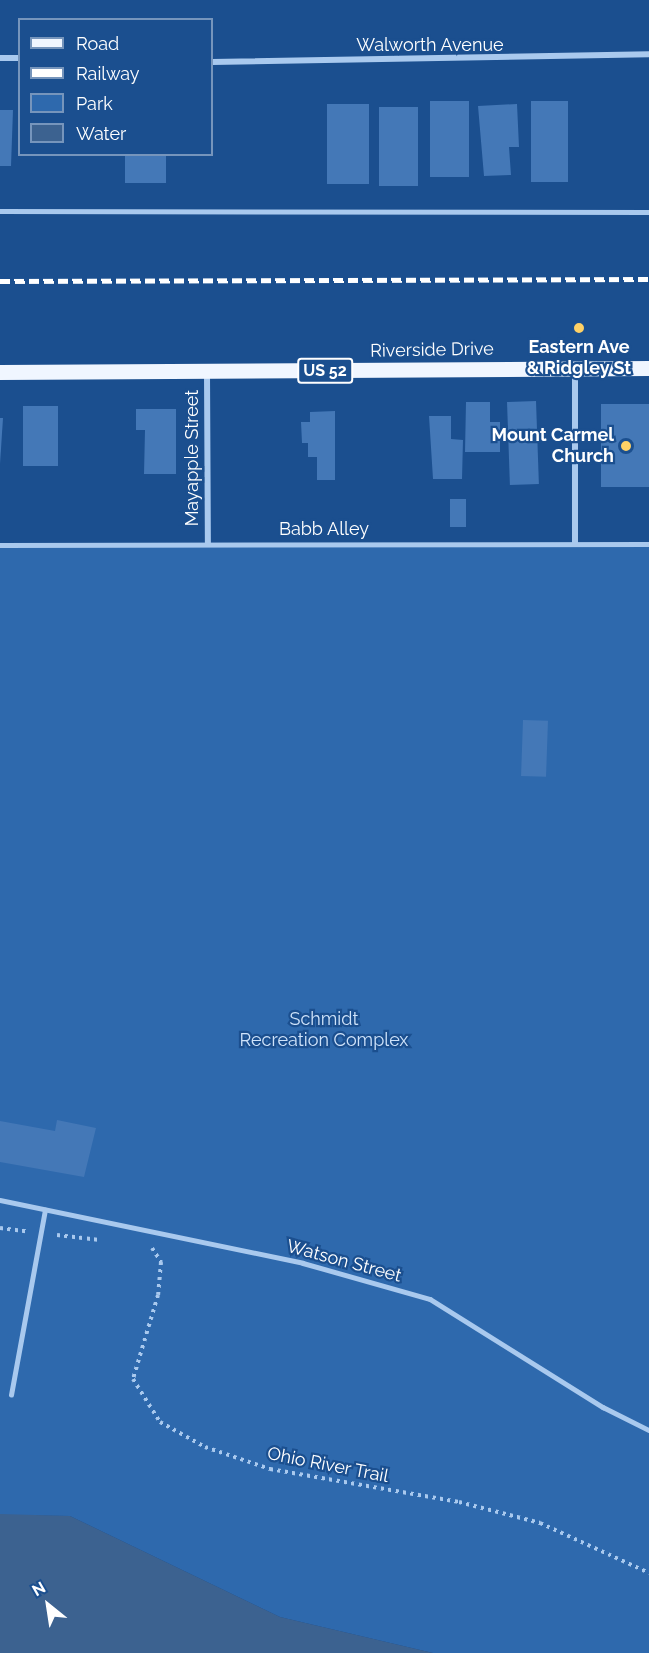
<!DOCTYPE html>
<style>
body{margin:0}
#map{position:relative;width:649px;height:1653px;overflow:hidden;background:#1b4f8f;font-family:Raleway,sans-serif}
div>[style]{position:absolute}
.green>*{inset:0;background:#2e69ad}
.water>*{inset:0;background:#3c6290}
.building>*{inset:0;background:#4478b7;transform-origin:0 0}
.path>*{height:4px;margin-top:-2px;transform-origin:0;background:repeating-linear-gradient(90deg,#a9c9ee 0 3px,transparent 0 7.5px)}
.lane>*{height:4.5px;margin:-2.25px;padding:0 2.25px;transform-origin:2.25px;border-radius:2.25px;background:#a9c9ee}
.street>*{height:6px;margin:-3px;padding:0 3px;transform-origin:3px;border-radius:3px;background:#a9c9ee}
.primary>*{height:15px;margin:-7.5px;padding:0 7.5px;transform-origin:7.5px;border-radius:7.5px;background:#f0f6ff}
.rail>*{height:4.5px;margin-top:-2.25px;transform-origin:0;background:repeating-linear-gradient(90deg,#fff 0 10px,transparent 0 14.5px)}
.dots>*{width:16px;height:16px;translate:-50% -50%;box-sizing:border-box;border:3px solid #1b4f8f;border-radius:50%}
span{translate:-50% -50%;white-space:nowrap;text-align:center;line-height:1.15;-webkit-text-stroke:4.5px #1b4f8f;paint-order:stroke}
.shield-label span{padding:2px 4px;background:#1b4f8f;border:2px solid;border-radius:4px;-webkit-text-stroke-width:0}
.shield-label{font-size:16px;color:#fff;font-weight:700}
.street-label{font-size:18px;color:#fff}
.poi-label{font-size:18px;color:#fff;font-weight:700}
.right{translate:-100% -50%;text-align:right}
.park-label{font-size:18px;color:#cfe3fa}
.legend{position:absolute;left:18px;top:18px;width:195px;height:138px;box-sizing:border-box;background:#1b4f8f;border:2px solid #7695bc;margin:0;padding:8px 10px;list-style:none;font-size:18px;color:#fff}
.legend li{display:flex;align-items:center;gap:12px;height:30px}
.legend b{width:30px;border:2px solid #7695bc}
.north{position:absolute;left:18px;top:1575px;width:60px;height:60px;-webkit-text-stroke:4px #1b4f8f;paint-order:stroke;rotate:330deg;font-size:16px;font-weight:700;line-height:24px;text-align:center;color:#fff}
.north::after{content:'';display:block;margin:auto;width:21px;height:27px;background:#fff;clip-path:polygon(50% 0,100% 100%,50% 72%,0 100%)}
</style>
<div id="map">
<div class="green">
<i style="clip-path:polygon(649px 544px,649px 1653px,433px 1653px,280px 1617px,70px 1516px,0 1515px,0 545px)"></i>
</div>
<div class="water">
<i style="clip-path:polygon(0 1514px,70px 1516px,280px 1617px,433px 1653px,0 1653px)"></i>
</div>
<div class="building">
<i style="left:430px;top:101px;width:39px;height:76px"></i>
<i style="left:531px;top:101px;width:37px;height:81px"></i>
<i style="left:327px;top:104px;width:42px;height:80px"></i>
<i style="clip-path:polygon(517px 104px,519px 147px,509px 147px,511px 175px,484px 176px,478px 106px)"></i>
<i style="left:379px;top:107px;width:39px;height:79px"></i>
<i style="clip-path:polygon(0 110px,13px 110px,11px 166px,0 166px)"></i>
<i style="left:125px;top:154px;width:41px;height:29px"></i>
<i style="left:536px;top:401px;width:83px;height:29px;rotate:88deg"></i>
<i style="clip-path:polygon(466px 402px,490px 402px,490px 422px,500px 422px,500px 452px,465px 452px)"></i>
<i style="left:649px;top:404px;width:83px;height:48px;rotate:90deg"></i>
<i style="left:23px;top:406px;width:35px;height:60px"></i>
<i style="clip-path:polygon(136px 409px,176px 409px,176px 474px,144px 474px,145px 430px,136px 430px)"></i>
<i style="clip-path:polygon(335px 411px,335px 480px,317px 480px,317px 457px,308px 457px,308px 443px,302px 443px,301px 422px,310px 422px,310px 412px)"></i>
<i style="clip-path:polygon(429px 416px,451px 416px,451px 439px,463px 440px,462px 479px,433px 479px)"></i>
<i style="clip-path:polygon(0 418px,3px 418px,0 464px)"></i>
<i style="left:450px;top:499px;width:16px;height:28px"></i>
<i style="left:523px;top:720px;width:25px;height:56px;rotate:2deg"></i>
<i style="clip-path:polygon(57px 1120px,96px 1128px,84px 1177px,0 1162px,0 1121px,55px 1131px)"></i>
</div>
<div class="path">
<i style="left:0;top:1228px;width:26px;rotate:7deg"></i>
<i style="left:57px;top:1235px;width:43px;rotate:6.6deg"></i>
<i style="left:152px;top:1248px;width:17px;rotate:57deg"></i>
<i style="left:161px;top:1262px;width:33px;rotate:95deg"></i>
<i style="left:158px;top:1295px;width:88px;rotate:106.6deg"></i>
<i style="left:133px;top:1379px;width:51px;rotate:57.9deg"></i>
<i style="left:160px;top:1422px;width:51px;rotate:29.1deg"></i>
<i style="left:205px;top:1447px;width:69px;rotate:18.7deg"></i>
<i style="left:270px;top:1469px;width:192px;rotate:9.9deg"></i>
<i style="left:459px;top:1502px;width:84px;rotate:14.5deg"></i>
<i style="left:540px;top:1523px;width:120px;rotate:24.6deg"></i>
</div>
<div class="lane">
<i style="left:0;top:211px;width:649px;rotate:0.09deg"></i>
<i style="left:0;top:545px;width:649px;rotate:-0.09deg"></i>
<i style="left:0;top:1200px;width:309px;rotate:11.7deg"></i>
<i style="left:303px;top:1263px;width:132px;rotate:15.8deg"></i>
<i style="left:430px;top:1299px;width:204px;rotate:32deg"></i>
<i style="left:603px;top:1407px;width:51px;rotate:26.6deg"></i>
<i style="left:11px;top:1395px;width:188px;rotate:-79.6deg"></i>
</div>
<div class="street">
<i style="left:0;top:58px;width:20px"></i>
<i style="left:212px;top:62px;width:437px;rotate:-1deg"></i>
<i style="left:207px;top:373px;width:170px;rotate:89.7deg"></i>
<i style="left:575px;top:543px;width:175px;rotate:-90deg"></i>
</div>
<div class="primary">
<i style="left:0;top:372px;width:649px;rotate:-0.35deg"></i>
</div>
<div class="rail">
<i style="left:0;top:281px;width:649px;rotate:-0.18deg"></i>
</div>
<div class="dots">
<i style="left:579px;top:328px;background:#ffd166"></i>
<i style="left:626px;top:446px;background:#ffd166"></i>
</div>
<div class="shield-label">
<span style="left:325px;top:371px">US 52</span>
</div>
<div class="street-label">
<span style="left:430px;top:45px">Walworth Avenue</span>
<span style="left:432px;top:350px;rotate:-1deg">Riverside Drive</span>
<span style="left:192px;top:458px;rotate:-90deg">Mayapple Street</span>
<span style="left:324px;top:529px">Babb Alley</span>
<span style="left:344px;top:1261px;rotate:15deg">Watson Street</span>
<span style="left:328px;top:1465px;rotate:11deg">Ohio River Trail</span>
</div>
<div class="poi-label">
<span style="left:579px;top:358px">Eastern Ave<br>&amp; Ridgley St</span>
<span class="right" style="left:614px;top:446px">Mount Carmel<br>Church</span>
</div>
<div class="park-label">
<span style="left:324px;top:1030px">Schmidt<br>Recreation Complex</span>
</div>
<ul class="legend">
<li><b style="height:8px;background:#f0f6ff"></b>Road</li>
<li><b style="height:8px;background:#fff"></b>Railway</li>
<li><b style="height:16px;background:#2e69ad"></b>Park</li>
<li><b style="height:16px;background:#3c6290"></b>Water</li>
</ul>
<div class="north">N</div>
</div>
